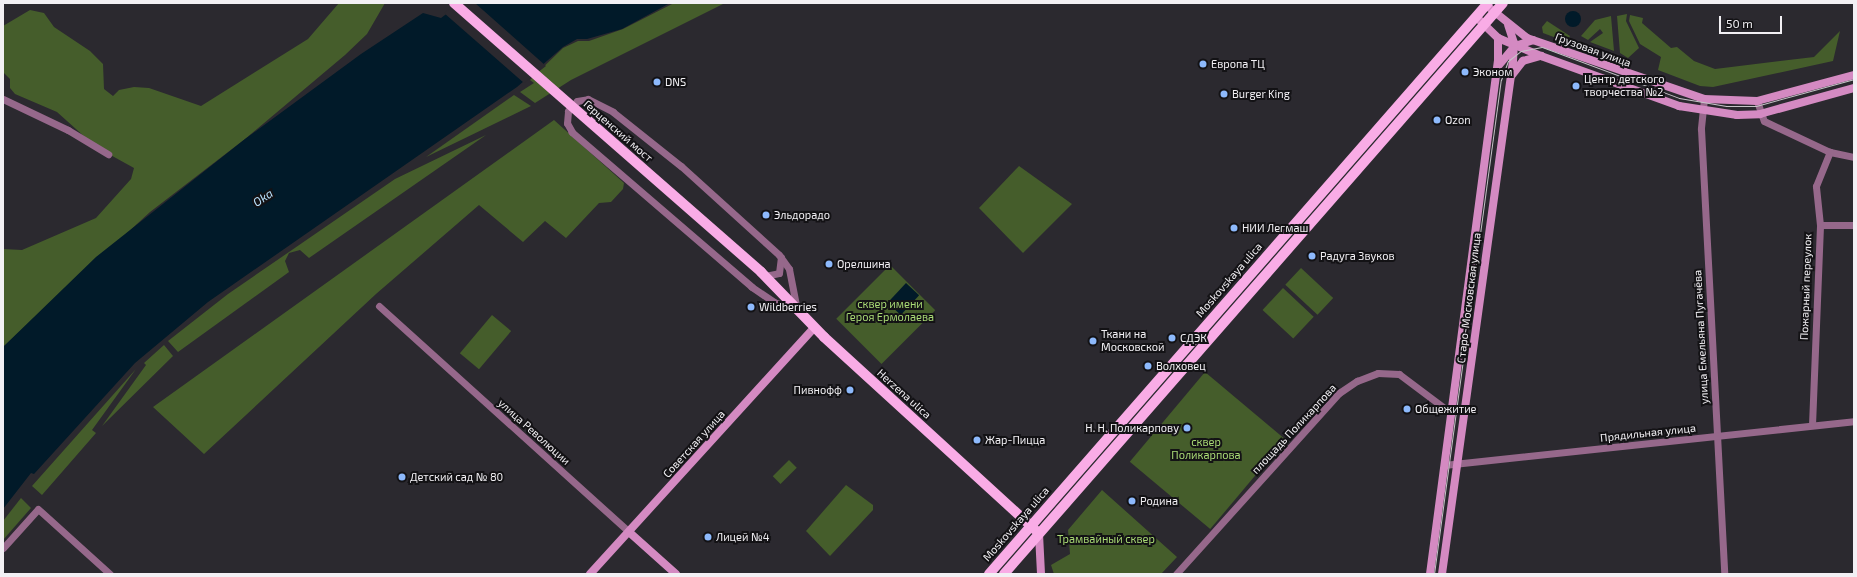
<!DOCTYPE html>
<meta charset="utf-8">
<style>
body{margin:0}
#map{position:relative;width:1857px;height:577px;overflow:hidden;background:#2b292f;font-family:"Exo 2",sans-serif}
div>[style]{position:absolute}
.green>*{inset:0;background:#455d2b;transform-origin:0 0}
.water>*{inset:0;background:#011a29;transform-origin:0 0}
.round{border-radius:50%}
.pier>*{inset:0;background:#2b292f}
.street>*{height:7px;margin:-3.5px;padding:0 3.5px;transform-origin:3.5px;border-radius:3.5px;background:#96688b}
.secondary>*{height:8px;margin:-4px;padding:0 4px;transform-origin:4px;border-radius:4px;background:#d48ac2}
.primary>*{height:10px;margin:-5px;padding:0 5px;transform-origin:5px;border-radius:5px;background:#f9ace6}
.tram>*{height:1px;margin:-0.5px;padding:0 0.5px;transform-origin:0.5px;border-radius:0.5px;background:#c6c4c8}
.primary-bridge>*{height:10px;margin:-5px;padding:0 5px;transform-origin:5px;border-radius:5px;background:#f9ace6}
.dots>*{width:11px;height:11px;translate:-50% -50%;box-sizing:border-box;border:2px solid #131215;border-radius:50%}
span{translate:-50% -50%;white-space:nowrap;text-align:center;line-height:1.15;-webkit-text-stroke:4px #131215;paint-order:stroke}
.street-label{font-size:11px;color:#f2f0f4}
.poi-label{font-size:11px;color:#f2f0f4}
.left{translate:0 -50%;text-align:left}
.right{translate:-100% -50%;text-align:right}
.park-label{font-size:11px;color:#a9da75}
.water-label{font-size:12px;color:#b6def9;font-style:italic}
.frame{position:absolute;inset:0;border:4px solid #f2f0f4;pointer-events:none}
.scale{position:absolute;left:1719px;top:16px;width:63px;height:18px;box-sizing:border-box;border:2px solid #f2f0f4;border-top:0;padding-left:5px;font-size:12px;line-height:14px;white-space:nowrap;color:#f2f0f4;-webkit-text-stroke:3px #131215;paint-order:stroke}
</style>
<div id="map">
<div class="green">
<i style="clip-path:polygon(339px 3px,385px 3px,367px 34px,345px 55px,245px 139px,150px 212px,3px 347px,3px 249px,22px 250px,96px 218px,131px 179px,134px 168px,96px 147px,57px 112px,15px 94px,10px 88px,10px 79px,3px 72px,3px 26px,30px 10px,44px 13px,54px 27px,90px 51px,103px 64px,104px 89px,113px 96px,119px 90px,134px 87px,149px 88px,201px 106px,308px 39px)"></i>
<i style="clip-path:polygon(674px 3px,725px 3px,571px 80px,535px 103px,520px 92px,534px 83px,530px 80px,563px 48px,578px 41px,589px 41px,623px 29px)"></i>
<i style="clip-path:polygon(1627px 14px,1626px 21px,1639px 48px,1628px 58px,1620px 53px,1617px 16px)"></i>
<i style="clip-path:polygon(1630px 15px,1643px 18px,1642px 23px,1671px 48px,1677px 47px,1694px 61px,1715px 69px,1814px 57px,1840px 31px,1833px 61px,1713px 87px,1700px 86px,1658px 70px,1661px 57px,1640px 44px,1629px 21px)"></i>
<i style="clip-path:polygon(1611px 16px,1614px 51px,1590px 42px,1603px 33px,1600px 29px,1588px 40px,1581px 36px,1595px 20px)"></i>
<i style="clip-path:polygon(1547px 21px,1570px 36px,1567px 42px,1543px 33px,1542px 27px)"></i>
<i style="clip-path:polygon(514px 95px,531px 106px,426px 157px)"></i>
<i style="clip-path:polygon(554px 120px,624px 183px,623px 189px,611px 202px,599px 203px,566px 238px,545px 221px,523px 242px,479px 205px,376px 294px,204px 454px,153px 407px)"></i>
<i style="clip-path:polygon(486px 135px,309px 258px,300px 250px,289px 253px,285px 261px,289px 272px,178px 352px,168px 341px,228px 294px,395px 179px)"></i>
<i style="clip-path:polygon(1019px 166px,1072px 204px,1023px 253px,979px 208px)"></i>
<i style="left:890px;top:265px;width:64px;height:76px;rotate:45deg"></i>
<i style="left:1301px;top:268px;width:44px;height:23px;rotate:43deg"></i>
<i style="left:1283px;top:288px;width:42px;height:30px;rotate:43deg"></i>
<i style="left:492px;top:315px;width:25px;height:50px;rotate:40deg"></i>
<i style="clip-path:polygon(164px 345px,173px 356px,102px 426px,146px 365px,144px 363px)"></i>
<i style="clip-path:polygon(136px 369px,92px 430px,96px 433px,42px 495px,32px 486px)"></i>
<i style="left:1205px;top:372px;width:105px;height:117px;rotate:40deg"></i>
<i style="left:789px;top:460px;width:11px;height:23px;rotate:45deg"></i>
<i style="clip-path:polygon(846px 485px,873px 505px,873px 510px,830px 556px,806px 531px)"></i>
<i style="clip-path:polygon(1102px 490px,1177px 557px,1161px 574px,1054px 574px,1051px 565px,1070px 554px,1068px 530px)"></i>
<i style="clip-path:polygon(21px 498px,31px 508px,3px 540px,3px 521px)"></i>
</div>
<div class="water">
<i style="clip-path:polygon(461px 3px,670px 3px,622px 29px,587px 39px,577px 39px,563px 47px,517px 87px,208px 302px,135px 363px,34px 474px,31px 473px,3px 509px,3px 347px,96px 257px,245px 139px,361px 54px,423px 13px,441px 18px)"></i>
<i class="round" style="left:1565px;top:11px;width:16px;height:16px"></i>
<i style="left:906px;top:283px;width:18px;height:27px;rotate:43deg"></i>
</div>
<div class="pier">
<i style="clip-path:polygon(458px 3px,475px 3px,546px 66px,524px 83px,444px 13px)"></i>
</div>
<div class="street">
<i style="left:3px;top:99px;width:72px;rotate:25.5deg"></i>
<i style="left:68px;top:130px;width:47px;rotate:31deg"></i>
<i style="left:588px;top:99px;width:28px;rotate:27deg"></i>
<i style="left:613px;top:112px;width:87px;rotate:38.5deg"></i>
<i style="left:681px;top:166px;width:132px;rotate:42.2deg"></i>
<i style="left:779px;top:255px;width:17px;rotate:54deg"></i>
<i style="left:789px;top:269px;width:42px;rotate:79deg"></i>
<i style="left:797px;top:310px;width:24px;rotate:-161deg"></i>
<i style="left:774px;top:302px;width:27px;rotate:-146deg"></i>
<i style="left:752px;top:287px;width:238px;rotate:-139.3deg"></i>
<i style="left:572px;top:132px;width:10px;rotate:-119deg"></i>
<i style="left:567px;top:123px;width:12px;rotate:-85deg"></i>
<i style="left:568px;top:111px;width:13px;rotate:-48deg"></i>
<i style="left:577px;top:101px;width:11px;rotate:-10deg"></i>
<i style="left:1704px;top:99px;width:30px;rotate:96deg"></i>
<i style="left:1701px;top:129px;width:446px;rotate:87deg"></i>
<i style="left:1757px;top:101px;width:21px;rotate:71deg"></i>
<i style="left:1764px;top:121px;width:73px;rotate:25.2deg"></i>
<i style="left:1830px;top:152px;width:25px;rotate:12deg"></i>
<i style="left:1820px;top:225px;width:34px"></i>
<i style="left:765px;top:276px;width:14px;rotate:-12deg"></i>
<i style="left:779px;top:273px;width:16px;rotate:-83deg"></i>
<i style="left:379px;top:306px;width:337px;rotate:42.1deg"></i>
<i style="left:1812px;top:425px;width:200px;rotate:-87.7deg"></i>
<i style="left:1820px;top:225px;width:39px;rotate:-96deg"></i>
<i style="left:1816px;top:186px;width:37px;rotate:-68deg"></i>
<i style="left:1444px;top:465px;width:412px;rotate:-6.1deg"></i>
<i style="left:3px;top:548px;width:52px;rotate:-48.1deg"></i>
<i style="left:38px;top:509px;width:97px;rotate:42.1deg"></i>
<i style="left:1176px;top:574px;width:244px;rotate:-48deg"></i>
<i style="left:1339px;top:393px;width:22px;rotate:-34deg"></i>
<i style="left:1357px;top:381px;width:22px;rotate:-21deg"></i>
<i style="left:1378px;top:373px;width:21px;rotate:3deg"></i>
<i style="left:1399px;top:374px;width:65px;rotate:36.9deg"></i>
</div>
<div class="secondary">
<i style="left:1486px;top:5px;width:53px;rotate:38.8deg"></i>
<i style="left:1527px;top:38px;width:187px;rotate:19deg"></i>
<i style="left:1704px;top:99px;width:53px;rotate:2.2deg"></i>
<i style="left:1757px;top:101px;width:100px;rotate:-15deg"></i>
<i style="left:1498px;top:38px;width:47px;rotate:22.7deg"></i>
<i style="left:1499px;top:65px;width:25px;rotate:-50deg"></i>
<i style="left:1515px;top:46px;width:19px;rotate:-18deg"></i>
<i style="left:1512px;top:75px;width:18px;rotate:-52deg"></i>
<i style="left:1523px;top:61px;width:19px;rotate:-16deg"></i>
<i style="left:1541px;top:56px;width:147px;rotate:19.9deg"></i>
<i style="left:1679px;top:106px;width:59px;rotate:8.8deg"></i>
<i style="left:1737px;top:115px;width:23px;rotate:-2deg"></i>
<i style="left:1760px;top:114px;width:98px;rotate:-15.5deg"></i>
<i style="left:629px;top:532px;width:63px;rotate:41.8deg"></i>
<i style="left:1039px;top:534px;width:40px;rotate:87.1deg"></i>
<i style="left:590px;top:574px;width:333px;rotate:-47.7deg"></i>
<i style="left:1430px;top:574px;width:518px;rotate:-82.46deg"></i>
<i style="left:1498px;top:60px;width:22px;rotate:-90deg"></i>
<i style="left:1498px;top:38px;width:30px;rotate:-136deg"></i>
<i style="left:1442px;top:574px;width:518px;rotate:-82.12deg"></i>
<i style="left:1513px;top:61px;width:18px;rotate:-87deg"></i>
<i style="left:1514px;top:43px;width:19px;rotate:-108deg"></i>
</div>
<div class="primary">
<i style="left:761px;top:272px;width:91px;rotate:45.9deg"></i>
<i style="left:824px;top:337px;width:286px;rotate:42.4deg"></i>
<i style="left:989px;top:574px;width:758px;rotate:-48.85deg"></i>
<i style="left:1004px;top:574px;width:758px;rotate:-48.85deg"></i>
</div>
<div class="tram">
<i style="left:1434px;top:574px;width:499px;rotate:-82.3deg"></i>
<i style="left:1501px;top:80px;width:20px;rotate:-70deg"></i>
<i style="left:1508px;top:61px;width:16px;rotate:-38deg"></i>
<i style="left:1521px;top:51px;width:21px;rotate:-11deg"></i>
<i style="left:1542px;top:47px;width:146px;rotate:20.4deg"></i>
<i style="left:1679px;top:98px;width:48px;rotate:9.7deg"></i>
<i style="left:1726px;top:106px;width:30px"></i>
<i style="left:1756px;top:106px;width:102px;rotate:-15.4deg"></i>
</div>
<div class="primary-bridge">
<i style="left:454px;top:3px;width:408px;rotate:41.2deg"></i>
</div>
<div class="dots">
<i style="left:1203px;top:64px;background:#8db9fc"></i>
<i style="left:1465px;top:72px;background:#8db9fc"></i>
<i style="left:657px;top:82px;background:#8db9fc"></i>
<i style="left:1576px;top:86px;background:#8db9fc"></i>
<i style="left:1224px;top:94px;background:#8db9fc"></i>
<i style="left:1437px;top:120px;background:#8db9fc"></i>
<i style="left:766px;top:215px;background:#8db9fc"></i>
<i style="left:1234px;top:228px;background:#8db9fc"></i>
<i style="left:1312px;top:256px;background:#8db9fc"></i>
<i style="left:829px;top:264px;background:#8db9fc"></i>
<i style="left:751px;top:307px;background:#8db9fc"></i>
<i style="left:1172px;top:338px;background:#8db9fc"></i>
<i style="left:1093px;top:341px;background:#8db9fc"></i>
<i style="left:1148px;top:366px;background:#8db9fc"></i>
<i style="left:850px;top:390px;background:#8db9fc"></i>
<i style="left:1407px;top:409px;background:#8db9fc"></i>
<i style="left:1187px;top:428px;background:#8db9fc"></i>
<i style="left:977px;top:440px;background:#8db9fc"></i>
<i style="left:402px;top:477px;background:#8db9fc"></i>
<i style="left:1132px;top:501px;background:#8db9fc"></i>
<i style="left:708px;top:537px;background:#8db9fc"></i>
</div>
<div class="street-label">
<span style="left:1593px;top:50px;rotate:20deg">Грузовая улица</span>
<span style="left:618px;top:131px;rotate:41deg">Герценский мост</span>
<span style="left:1229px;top:280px;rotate:-49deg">Moskovskaya ulica</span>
<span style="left:1806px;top:287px;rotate:-88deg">Пожарный переулок</span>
<span style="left:1469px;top:298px;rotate:-83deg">Старо-Московская улица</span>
<span style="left:1701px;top:337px;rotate:-93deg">улица Емельяна Пугачёва</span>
<span style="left:904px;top:394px;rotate:42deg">Herzena ulica</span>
<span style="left:1294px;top:429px;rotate:-47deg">площадь Поликарпова</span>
<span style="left:534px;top:432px;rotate:42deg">улица Революции</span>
<span style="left:1648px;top:433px;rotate:-6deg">Прядильная улица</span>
<span style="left:694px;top:444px;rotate:-48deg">Советская улица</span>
<span style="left:1016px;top:524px;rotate:-49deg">Moskovskaya ulica</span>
</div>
<div class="poi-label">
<span class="left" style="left:1211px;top:64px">Европа ТЦ</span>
<span class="left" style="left:1473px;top:72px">Эконом</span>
<span class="left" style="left:1584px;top:86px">Центр детского<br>творчества №2</span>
<span class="left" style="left:665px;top:82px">DNS</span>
<span class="left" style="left:1232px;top:94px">Burger King</span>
<span class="left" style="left:1445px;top:120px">Ozon</span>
<span class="left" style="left:774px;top:215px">Эльдорадо</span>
<span class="left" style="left:1242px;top:228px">НИИ Легмаш</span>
<span class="left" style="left:1320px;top:256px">Радуга Звуков</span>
<span class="left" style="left:837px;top:264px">Орелшина</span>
<span class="left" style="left:759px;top:307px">Wildberries</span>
<span class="left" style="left:1101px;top:341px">Ткани на<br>Московской</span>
<span class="left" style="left:1180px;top:338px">СДЭК</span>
<span class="left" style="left:1156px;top:366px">Волховец</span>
<span class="right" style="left:842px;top:390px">Пивнофф</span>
<span class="left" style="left:1415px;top:409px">Общежитие</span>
<span class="right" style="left:1179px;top:428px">Н. Н. Поликарпову</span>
<span class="left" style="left:985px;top:440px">Жар-Пицца</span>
<span class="left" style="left:410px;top:477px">Детский сад № 80</span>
<span class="left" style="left:1140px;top:501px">Родина</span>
<span class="left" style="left:716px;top:537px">Лицей №4</span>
</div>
<div class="park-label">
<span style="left:890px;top:311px">сквер имени<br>Героя Ермолаева</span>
<span style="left:1206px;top:449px">сквер<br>Поликарпова</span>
<span style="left:1106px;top:539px">Трамвайный сквер</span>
</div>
<div class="water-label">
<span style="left:263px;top:198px;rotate:-34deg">Oka</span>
</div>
<div class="frame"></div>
<div class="scale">50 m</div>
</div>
